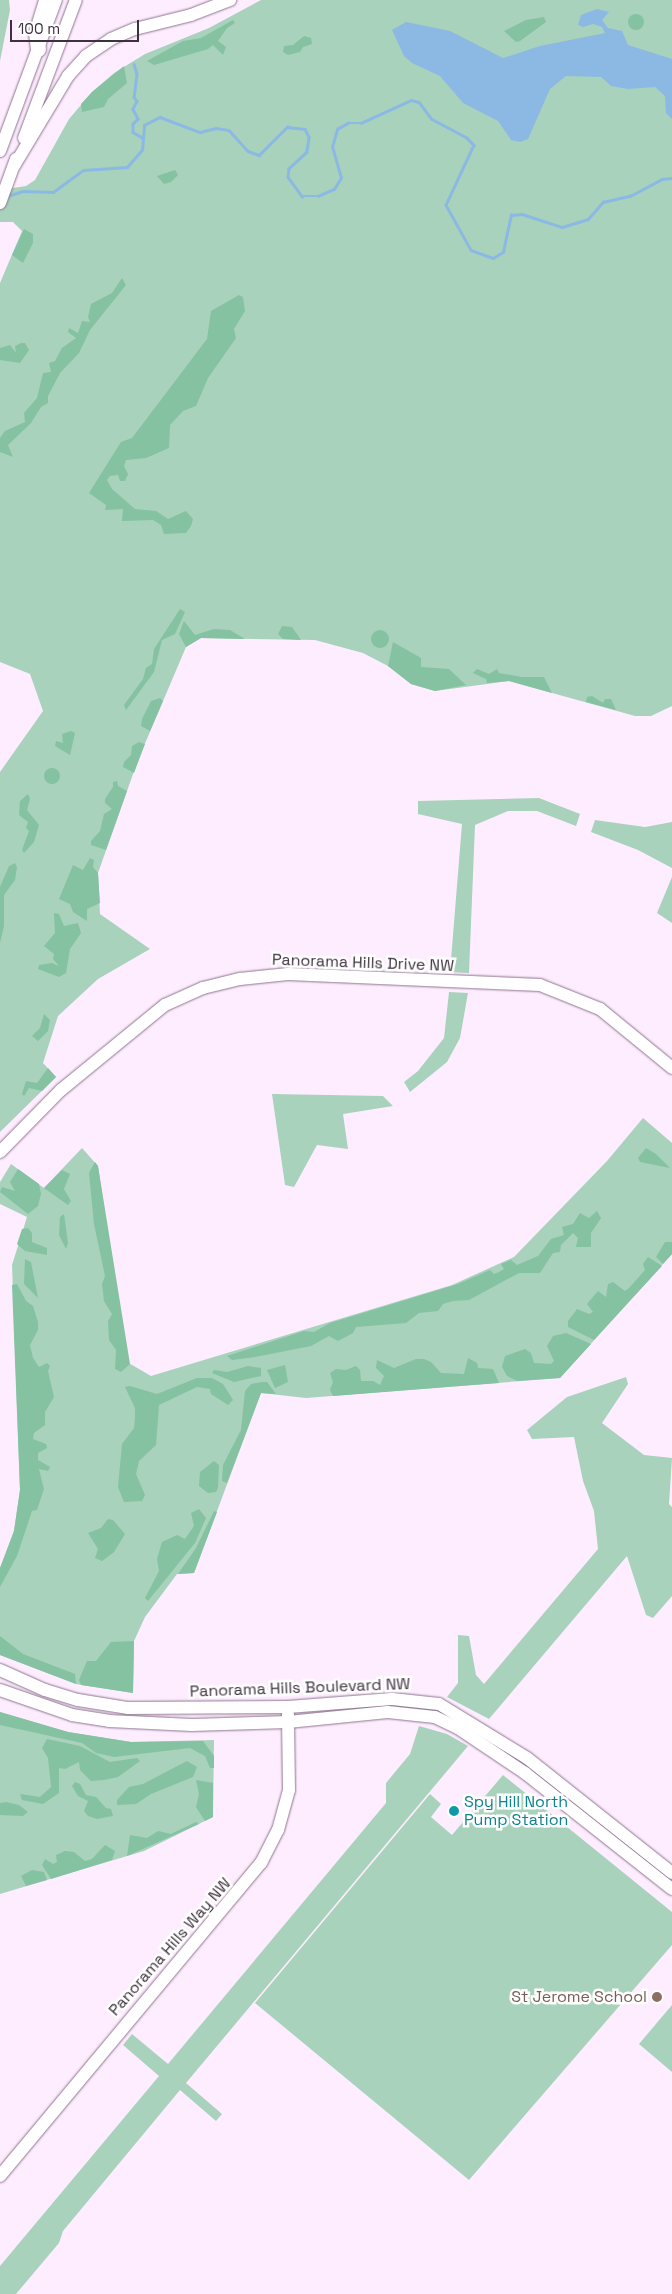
<!DOCTYPE html>
<style>
body{margin:0}
#map{position:relative;width:672px;height:2294px;overflow:hidden;background:#feedff;font-family:"Space Grotesk",sans-serif}
div>[style]{position:absolute}
.green>*{inset:0;background:#a8d2bb}
.forest>*{inset:0;background:#84c2a2}
.round{border-radius:50%}
.water>*{inset:0;background:#8bb9e4}
.stream>*{height:2.5px;margin:-1.25px;padding:0 1.25px;transform-origin:1.25px;border-radius:1.25px;background:#8bb9e4}
.roads{filter:drop-shadow(0 0 1px #8e758f) drop-shadow(0 0 1px #8e758f)}
.secondary>*{height:12px;margin:-6px;padding:0 6px;transform-origin:6px;border-radius:6px;background:#fff}
.primary>*{height:15px;margin:-7.5px;padding:0 7.5px;transform-origin:7.5px;border-radius:7.5px;background:#fff}
.dots>*{width:14px;height:14px;translate:-50% -50%;box-sizing:border-box;border:2px solid #fff;border-radius:50%}
span{translate:-50% -50%;white-space:nowrap;text-align:center;line-height:1.15;-webkit-text-stroke:5px #fff;paint-order:stroke}
.street-label{font-size:16px;color:#3c313c}
.culture-label{font-size:16px;color:#0d838f}
.left{translate:0 -50%;text-align:left}
.education-label{font-size:16px;color:#785e54}
.right{translate:-100% -50%;text-align:right}
.scale{position:absolute;left:10px;top:20px;width:129px;height:22px;box-sizing:border-box;border:2px solid #3c313c;border-top:0;padding-left:6px;font-size:15px;line-height:18px;white-space:nowrap;color:#3c313c;-webkit-text-stroke:4px #fff;paint-order:stroke}
</style>
<div id="map">
<div class="green">
<i style="clip-path:polygon(0 0,9px 0,10px 10px,0 61px)"></i>
<i style="clip-path:polygon(261px 0,672px 0,672px 706px,651px 716px,635px 716px,509px 681px,435px 691px,411px 684px,388px 666px,363px 653px,315px 640px,201px 638px,186px 647px,138px 760px,98px 873px,100px 914px,150px 949px,98px 979px,58px 1016px,43px 1063px,56px 1077px,0 1132px,0 772px,43px 711px,30px 674px,0 662px,0 283px,22px 231px,13px 222px,0 222px,0 190px,26px 186px,35px 180px,69px 119px,92px 92px,114px 73px,145px 54px,209px 28px)"></i>
<i style="clip-path:polygon(539px 798px,580px 814px,576px 826px,537px 811px,508px 811px,475px 825px,469px 973px,450px 972px,462px 824px,418px 814px,418px 801px)"></i>
<i style="clip-path:polygon(595px 820px,645px 827px,672px 822px,672px 868px,638px 850px,591px 832px)"></i>
<i style="clip-path:polygon(672px 877px,672px 923px,657px 913px)"></i>
<i style="clip-path:polygon(449px 992px,468px 993px,460px 1038px,447px 1062px,410px 1092px,404px 1082px,418px 1071px,444px 1038px)"></i>
<i style="clip-path:polygon(272px 1094px,383px 1096px,393px 1106px,343px 1114px,348px 1149px,317px 1145px,294px 1187px,285px 1185px)"></i>
<i style="clip-path:polygon(643px 1118px,672px 1143px,672px 1254px,560px 1378px,306px 1398px,261px 1393px,194px 1573px,177px 1574px,145px 1617px,134px 1641px,133px 1693px,76px 1684px,0 1655px,0 1568px,14px 1531px,20px 1490px,12px 1265px,27px 1217px,0 1204px,0 1182px,11px 1164px,44px 1188px,82px 1148px,98px 1166px,127px 1362px,151px 1376px,452px 1285px,514px 1257px,607px 1161px)"></i>
<i style="clip-path:polygon(626px 1377px,628px 1384px,602px 1423px,644px 1455px,672px 1458px,669px 1504px,672px 1507px,672px 1596px,653px 1618px,646px 1615px,627px 1556px,489px 1719px,447px 1697px,458px 1683px,458px 1635px,469px 1636px,476px 1675px,484px 1684px,598px 1549px,594px 1511px,583px 1481px,574px 1437px,532px 1439px,527px 1430px,567px 1397px)"></i>
<i style="clip-path:polygon(0 1712px,68px 1732px,131px 1742px,214px 1740px,213px 1817px,144px 1851px,0 1894px)"></i>
<i style="clip-path:polygon(419px 1726px,447px 1734px,468px 1746px,186px 2083px,222px 2114px,216px 2121px,180px 2090px,63px 2231px,59px 2243px,16px 2294px,0 2294px,0 2266px,159px 2076px,123px 2045px,132px 2034px,168px 2064px,386px 1803px,386px 1783px,410px 1754px)"></i>
<i style="clip-path:polygon(503px 1775px,672px 1912px,672px 1945px,469px 2180px,255px 2003px,430px 1794px,441px 1804px,431px 1817px,452px 1835px)"></i>
<i style="clip-path:polygon(672px 2005px,672px 2072px,639px 2044px)"></i>
</div>
<div class="forest">
<i class="round" style="left:628px;top:14px;width:16px;height:16px"></i>
<i style="clip-path:polygon(544px 17px,546px 22px,520px 41px,516px 42px,504px 31px,526px 20px)"></i>
<i style="clip-path:polygon(233px 20px,235px 23px,227px 28px,218px 41px,226px 47px,223px 55px,213px 45px,208px 49px,154px 65px,147px 61px,183px 41px,201px 38px)"></i>
<i style="clip-path:polygon(304px 36px,311px 38px,312px 44px,303px 47px,300px 52px,288px 55px,283px 52px,284px 46px,293px 45px)"></i>
<i style="clip-path:polygon(124px 66px,127px 83px,108px 99px,104px 107px,82px 112px,81px 104px,92px 92px)"></i>
<i style="clip-path:polygon(175px 170px,178px 175px,171px 182px,164px 184px,157px 176px)"></i>
<i style="clip-path:polygon(24px 229px,33px 234px,33px 243px,23px 263px,12px 255px)"></i>
<i style="clip-path:polygon(122px 278px,126px 285px,90px 330px,79px 353px,60px 373px,48px 396px,48px 403px,41px 407px,31px 423px,8px 445px,13px 457px,0 452px,0 438px,5px 431px,25px 422px,24px 413px,37px 398px,43px 373px,51px 372px,49px 363px,55px 361px,62px 348px,76px 338px,68px 332px,69px 328px,78px 333px,82px 321px,90px 322px,88px 317px,91px 304px,112px 293px)"></i>
<i style="clip-path:polygon(239px 295px,243px 297px,245px 311px,234px 329px,236px 338px,208px 378px,196px 406px,183px 411px,170px 425px,169px 448px,146px 458px,126px 460px,124px 466px,128px 474px,125px 481px,120px 481px,118px 475px,110px 476px,107px 480px,112px 489px,135px 509px,156px 511px,168px 519px,186px 511px,193px 519px,191px 526px,186px 533px,164px 534px,161px 525px,153px 520px,122px 521px,123px 509px,105px 510px,106px 505px,89px 493px,121px 442px,132px 438px,207px 339px,211px 311px)"></i>
<i style="clip-path:polygon(21px 343px,25px 343px,29px 350px,20px 363px,0 360px,0 348px,10px 345px,16px 353px,15px 346px)"></i>
<i style="clip-path:polygon(180px 609px,185px 612px,175px 634px,162px 640px,154px 672px,126px 710px,124px 705px,143px 679px,146px 668px,152px 664px,154px 649px)"></i>
<i style="clip-path:polygon(184px 621px,195px 635px,214px 629px,230px 630px,245px 639px,201px 638px,186px 647px,179px 634px)"></i>
<i style="clip-path:polygon(282px 626px,292px 627px,301px 640px,283px 639px,278px 634px)"></i>
<i class="round" style="left:371px;top:630px;width:18px;height:18px"></i>
<i style="clip-path:polygon(393px 642px,421px 658px,421px 667px,449px 669px,466px 685px,435px 691px,411px 684px,388px 666px)"></i>
<i style="clip-path:polygon(477px 669px,489px 674px,497px 669px,499px 673px,522px 677px,544px 677px,552px 693px,509px 681px,487px 683px,486px 679px,473px 673px)"></i>
<i style="clip-path:polygon(592px 696px,603px 703px,605px 699px,611px 699px,616px 710px,586px 702px,587px 697px)"></i>
<i style="clip-path:polygon(160px 698px,163px 701px,150px 731px,141px 726px,142px 719px,151px 701px)"></i>
<i style="clip-path:polygon(71px 731px,75px 733px,70px 755px,55px 746px,56px 741px,63px 743px,62px 734px)"></i>
<i style="clip-path:polygon(139px 742px,145px 744px,134px 773px,123px 767px,124px 762px,131px 755px,132px 746px)"></i>
<i class="round" style="left:44px;top:768px;width:16px;height:16px"></i>
<i style="clip-path:polygon(117px 781px,118px 786px,127px 791px,106px 850px,91px 845px,91px 841px,100px 831px,104px 814px,112px 809px,105px 803px,105px 799px,113px 787px,113px 782px)"></i>
<i style="clip-path:polygon(28px 794px,30px 799px,27px 810px,39px 825px,34px 842px,24px 853px,22px 850px,29px 831px,26px 828px,28px 822px,19px 815px,20px 801px)"></i>
<i style="clip-path:polygon(90px 858px,94px 860px,93px 867px,98px 873px,100px 903px,87px 909px,87px 921px,73px 912px,70px 904px,59px 899px,73px 865px,83px 870px)"></i>
<i style="clip-path:polygon(15px 863px,17px 867px,15px 880px,4px 895px,4px 926px,0 943px,0 887px,9px 866px)"></i>
<i style="clip-path:polygon(54px 913px,59px 914px,64px 926px,78px 923px,81px 933px,70px 949px,66px 973px,59px 977px,38px 969px,39px 965px,52px 963px,59px 966px,53px 959px,54px 954px,44px 946px,55px 933px)"></i>
<i style="clip-path:polygon(44px 1014px,50px 1020px,48px 1031px,38px 1041px,32px 1036px,40px 1028px)"></i>
<i style="clip-path:polygon(48px 1068px,56px 1077px,42px 1091px,29px 1088px,24px 1096px,22px 1094px,26px 1081px,37px 1083px)"></i>
<i style="clip-path:polygon(646px 1148px,656px 1154px,670px 1168px,640px 1162px,638px 1158px)"></i>
<i style="clip-path:polygon(95px 1162px,98px 1166px,130px 1364px,121px 1372px,115px 1369px,116px 1350px,109px 1340px,108px 1321px,112px 1314px,104px 1301px,102px 1284px,105px 1276px,94px 1224px,89px 1173px)"></i>
<i style="clip-path:polygon(18px 1169px,39px 1184px,41px 1194px,38px 1206px,28px 1214px,0 1192px,2px 1187px,15px 1191px,10px 1182px)"></i>
<i style="clip-path:polygon(62px 1170px,70px 1174px,64px 1189px,71px 1201px,68px 1205px,44px 1188px)"></i>
<i style="clip-path:polygon(597px 1211px,601px 1218px,591px 1233px,591px 1247px,576px 1247px,578px 1238px,573px 1233px,561px 1245px,560px 1252px,553px 1253px,540px 1273px,519px 1273px,469px 1300px,453px 1301px,443px 1304px,438px 1311px,419px 1313px,406px 1323px,356px 1327px,353px 1333px,338px 1341px,329px 1336px,311px 1346px,255px 1357px,232px 1360px,227px 1356px,304px 1331px,314px 1332px,330px 1323px,458px 1284px,490px 1270px,494px 1274px,499px 1272px,504px 1269px,501px 1264px,511px 1260px,517px 1265px,538px 1256px,551px 1239px,564px 1235px,562px 1227px,573px 1224px,580px 1213px,589px 1218px)"></i>
<i style="clip-path:polygon(64px 1214px,68px 1243px,66px 1249px,59px 1235px,60px 1217px)"></i>
<i style="clip-path:polygon(28px 1228px,32px 1233px,32px 1242px,47px 1248px,47px 1255px,25px 1251px,17px 1244px,22px 1229px)"></i>
<i style="clip-path:polygon(665px 1242px,672px 1242px,672px 1254px,663px 1264px,656px 1257px)"></i>
<i style="clip-path:polygon(648px 1257px,662px 1266px,594px 1340px,568px 1327px,568px 1321px,577px 1309px,589px 1314px,593px 1312px,587px 1304px,598px 1291px,606px 1297px,608px 1284px,613px 1282px,625px 1291px,629px 1288px,645px 1270px,643px 1264px)"></i>
<i style="clip-path:polygon(25px 1259px,31px 1262px,38px 1298px,24px 1284px)"></i>
<i style="clip-path:polygon(17px 1284px,26px 1301px,33px 1306px,38px 1322px,38px 1330px,30px 1345px,33px 1358px,39px 1367px,47px 1363px,50px 1366px,48px 1371px,54px 1397px,45px 1412px,45px 1425px,34px 1433px,33px 1439px,46px 1444px,47px 1448px,38px 1453px,38px 1460px,50px 1467px,48px 1471px,39px 1469px,44px 1489px,37px 1510px,32px 1511px,17px 1556px,0 1587px,0 1568px,14px 1531px,20px 1490px,12px 1285px)"></i>
<i style="clip-path:polygon(566px 1333px,591px 1344px,560px 1378px,517px 1381px,507px 1376px,502px 1367px,505px 1356px,525px 1349px,531px 1353px,534px 1363px,551px 1364px,554px 1361px,547px 1346px,553px 1336px)"></i>
<i style="clip-path:polygon(468px 1358px,477px 1363px,478px 1368px,493px 1369px,499px 1383px,333px 1396px,330px 1390px,333px 1382px,330px 1373px,336px 1369px,346px 1370px,356px 1366px,360px 1370px,361px 1381px,373px 1381px,380px 1385px,384px 1376px,376px 1368px,377px 1360px,394px 1368px,416px 1359px,424px 1359px,431px 1362px,441px 1373px,464px 1374px)"></i>
<i style="clip-path:polygon(285px 1365px,288px 1382px,275px 1388px,267px 1370px)"></i>
<i style="clip-path:polygon(248px 1366px,261px 1368px,261px 1376px,234px 1382px,212px 1373px,214px 1370px,227px 1372px)"></i>
<i style="clip-path:polygon(197px 1378px,212px 1378px,223px 1384px,233px 1400px,228px 1405px,211px 1394px,210px 1389px,197px 1387px,159px 1405px,156px 1445px,139px 1461px,136px 1474px,145px 1495px,142px 1501px,124px 1502px,118px 1487px,122px 1444px,134px 1428px,135px 1418px,135px 1408px,125px 1387px,130px 1386px,157px 1394px)"></i>
<i style="clip-path:polygon(262px 1382px,267px 1382px,276px 1394px,261px 1393px,227px 1483px,222px 1481px,223px 1465px,241px 1430px,245px 1391px,251px 1384px)"></i>
<i style="clip-path:polygon(214px 1461px,219px 1465px,218px 1488px,216px 1492px,208px 1493px,199px 1486px,200px 1472px)"></i>
<i style="clip-path:polygon(199px 1509px,206px 1518px,195px 1543px,148px 1601px,145px 1598px,159px 1571px,157px 1559px,162px 1542px,177px 1535px,185px 1539px,194px 1526px,191px 1513px)"></i>
<i style="clip-path:polygon(214px 1511px,217px 1512px,194px 1573px,178px 1574px,196px 1548px)"></i>
<i style="clip-path:polygon(108px 1519px,113px 1520px,125px 1534px,114px 1552px,102px 1561px,95px 1558px,98px 1549px,88px 1533px,101px 1528px)"></i>
<i style="clip-path:polygon(0 1636px,23px 1654px,75px 1674px,76px 1684px,0 1655px)"></i>
<i style="clip-path:polygon(134px 1641px,133px 1693px,81px 1685px,79px 1680px,87px 1661px,96px 1661px,111px 1642px)"></i>
<i style="clip-path:polygon(0 1712px,68px 1732px,131px 1742px,203px 1741px,214px 1756px,214px 1768px,210px 1768px,205px 1756px,190px 1748px,114px 1757px,96px 1753px,82px 1743px,0 1725px)"></i>
<i style="clip-path:polygon(47px 1739px,80px 1746px,110px 1762px,137px 1758px,140px 1761px,118px 1777px,104px 1780px,91px 1781px,80px 1770px,79px 1762px,65px 1769px,59px 1768px,59px 1793px,43px 1804px,22px 1800px,20px 1794px,40px 1797px,51px 1787px,48px 1758px,42px 1748px)"></i>
<i style="clip-path:polygon(187px 1761px,197px 1767px,193px 1777px,151px 1794px,136px 1804px,117px 1805px,117px 1800px,129px 1787px,143px 1784px)"></i>
<i style="clip-path:polygon(196px 1780px,213px 1783px,213px 1817px,205px 1821px,196px 1807px,199px 1794px)"></i>
<i style="clip-path:polygon(75px 1782px,80px 1784px,86px 1795px,96px 1797px,106px 1808px,111px 1809px,113px 1816px,97px 1819px,88px 1816px,84px 1811px,88px 1801px,78px 1796px,72px 1786px)"></i>
<i style="clip-path:polygon(6px 1802px,19px 1805px,28px 1812px,23px 1816px,0 1815px,0 1803px)"></i>
<i style="clip-path:polygon(196px 1822px,199px 1824px,127px 1856px,130px 1835px,147px 1838px,158px 1831px,171px 1834px)"></i>
<i style="clip-path:polygon(105px 1845px,115px 1851px,112px 1860px,51px 1879px,42px 1865px,45px 1859px,53px 1864px,57px 1862px,56px 1855px,65px 1851px,74px 1852px,85px 1861px,92px 1859px)"></i>
<i style="clip-path:polygon(32px 1870px,44px 1872px,47px 1880px,26px 1886px,21px 1876px)"></i>
</div>
<div class="water">
<i style="clip-path:polygon(597px 9px,609px 12px,602px 20px,608px 28px,622px 31px,628px 45px,672px 59px,672px 119px,666px 113px,665px 96px,655px 87px,628px 89px,611px 86px,601px 77px,566px 76px,550px 89px,528px 139px,520px 142px,511px 140px,498px 121px,463px 103px,440px 76px,412px 63px,404px 56px,392px 30px,406px 22px,450px 31px,503px 58px,540px 46px,605px 33px,602px 27px,593px 24px,583px 27px,578px 25px,581px 15px)"></i>
</div>
<div class="stream">
<i style="left:134px;top:64px;width:10px;rotate:73deg"></i>
<i style="left:137px;top:74px;width:23px;rotate:97deg"></i>
<i style="left:134px;top:97px;width:5px;rotate:53deg"></i>
<i style="left:137px;top:101px;width:9px;rotate:117deg"></i>
<i style="left:133px;top:109px;width:11px;rotate:63deg"></i>
<i style="left:138px;top:119px;width:7px;rotate:135deg"></i>
<i style="left:133px;top:124px;width:8px;rotate:90deg"></i>
<i style="left:133px;top:132px;width:12px;rotate:31deg"></i>
<i style="left:7px;top:196px;width:17px;rotate:-17deg"></i>
<i style="left:23px;top:191px;width:30px;rotate:2deg"></i>
<i style="left:53px;top:192px;width:37px;rotate:-36deg"></i>
<i style="left:83px;top:170px;width:44px;rotate:-3.9deg"></i>
<i style="left:127px;top:167px;width:23px;rotate:-49deg"></i>
<i style="left:142px;top:150px;width:25px;rotate:-85deg"></i>
<i style="left:144px;top:125px;width:18px;rotate:-27deg"></i>
<i style="left:160px;top:117px;width:43px;rotate:20.6deg"></i>
<i style="left:200px;top:132px;width:16px;rotate:-14deg"></i>
<i style="left:216px;top:128px;width:13px;rotate:9deg"></i>
<i style="left:229px;top:130px;width:28px;rotate:48deg"></i>
<i style="left:248px;top:151px;width:12px;rotate:20deg"></i>
<i style="left:259px;top:155px;width:40px;rotate:-45deg"></i>
<i style="left:287px;top:127px;width:18px;rotate:6deg"></i>
<i style="left:305px;top:129px;width:9px;rotate:63deg"></i>
<i style="left:309px;top:137px;width:15px;rotate:98deg"></i>
<i style="left:307px;top:152px;width:25px;rotate:137deg"></i>
<i style="left:289px;top:169px;width:8px;rotate:97deg"></i>
<i style="left:288px;top:177px;width:24px;rotate:54deg"></i>
<i style="left:302px;top:196px;width:16px"></i>
<i style="left:318px;top:196px;width:17px;rotate:-24deg"></i>
<i style="left:334px;top:189px;width:13px;rotate:-58deg"></i>
<i style="left:341px;top:178px;width:32px;rotate:-106deg"></i>
<i style="left:332px;top:147px;width:19px;rotate:-74deg"></i>
<i style="left:337px;top:129px;width:13px;rotate:-29deg"></i>
<i style="left:348px;top:123px;width:13px"></i>
<i style="left:361px;top:123px;width:55px;rotate:-24.7deg"></i>
<i style="left:411px;top:100px;width:8px;rotate:14deg"></i>
<i style="left:419px;top:102px;width:21px;rotate:53deg"></i>
<i style="left:432px;top:119px;width:40px;rotate:28deg"></i>
<i style="left:467px;top:138px;width:10px;rotate:45deg"></i>
<i style="left:474px;top:145px;width:66px;rotate:115deg"></i>
<i style="left:446px;top:205px;width:51px;rotate:60.9deg"></i>
<i style="left:471px;top:250px;width:23px;rotate:20deg"></i>
<i style="left:493px;top:258px;width:12px;rotate:-31deg"></i>
<i style="left:503px;top:252px;width:38px;rotate:-78deg"></i>
<i style="left:511px;top:215px;width:11px;rotate:-5deg"></i>
<i style="left:522px;top:214px;width:42px;rotate:18deg"></i>
<i style="left:562px;top:227px;width:27px;rotate:-17deg"></i>
<i style="left:588px;top:219px;width:23px;rotate:-49deg"></i>
<i style="left:603px;top:202px;width:28px;rotate:-13deg"></i>
<i style="left:630px;top:196px;width:36px;rotate:-28deg"></i>
<i style="left:662px;top:179px;width:10px;rotate:-6deg"></i>
</div>
<div class="roads">
<div class="secondary">
<i style="left:24px;top:138px;width:147px;rotate:-69.4deg"></i>
<i style="left:0;top:151px;width:161px;rotate:-69.7deg"></i>
<i style="left:14px;top:166px;width:105px;rotate:-59deg"></i>
<i style="left:68px;top:76px;width:27px;rotate:-48deg"></i>
<i style="left:86px;top:56px;width:30px;rotate:-34deg"></i>
<i style="left:111px;top:39px;width:26px;rotate:-23deg"></i>
<i style="left:135px;top:29px;width:58px;rotate:-14deg"></i>
<i style="left:191px;top:15px;width:42px;rotate:-21deg"></i>
<i style="left:0;top:203px;width:47px;rotate:-70deg"></i>
<i style="left:0;top:1152px;width:87px;rotate:-45.5deg"></i>
<i style="left:61px;top:1090px;width:134px;rotate:-39.3deg"></i>
<i style="left:165px;top:1005px;width:42px;rotate:-24.1deg"></i>
<i style="left:203px;top:988px;width:38px;rotate:-14deg"></i>
<i style="left:240px;top:979px;width:48px;rotate:-5.9deg"></i>
<i style="left:288px;top:974px;width:252px;rotate:2.5deg"></i>
<i style="left:540px;top:985px;width:65px;rotate:21.8deg"></i>
<i style="left:600px;top:1009px;width:93px;rotate:39.3deg"></i>
<i style="left:0;top:1670px;width:49px;rotate:24deg"></i>
<i style="left:45px;top:1690px;width:34px;rotate:17deg"></i>
<i style="left:78px;top:1700px;width:51px;rotate:9.1deg"></i>
<i style="left:128px;top:1708px;width:160px;rotate:-0.4deg"></i>
<i style="left:288px;top:1707px;width:104px;rotate:-4.4deg"></i>
<i style="left:392px;top:1699px;width:47px;rotate:6.1deg"></i>
<i style="left:439px;top:1704px;width:103px;rotate:31.5deg"></i>
<i style="left:527px;top:1758px;width:185px;rotate:38.4deg"></i>
<i style="left:0;top:1690px;width:76px;rotate:19.1deg"></i>
<i style="left:72px;top:1715px;width:37px;rotate:9deg"></i>
<i style="left:109px;top:1721px;width:83px;rotate:2.8deg"></i>
<i style="left:192px;top:1725px;width:96px;rotate:-1.8deg"></i>
<i style="left:288px;top:1722px;width:100px;rotate:-5.7deg"></i>
<i style="left:388px;top:1712px;width:47px;rotate:6.1deg"></i>
<i style="left:435px;top:1717px;width:25px;rotate:26deg"></i>
<i style="left:458px;top:1728px;width:81px;rotate:33.9deg"></i>
<i style="left:525px;top:1773px;width:187px;rotate:38.3deg"></i>
<i style="left:0;top:2176px;width:408px;rotate:-50.2deg"></i>
<i style="left:261px;top:1863px;width:37px;rotate:-63deg"></i>
<i style="left:278px;top:1830px;width:41px;rotate:-74.6deg"></i>
<i style="left:289px;top:1790px;width:76px;rotate:-90.8deg"></i>
</div>
<div class="primary">
<i style="left:38px;top:49px;width:16px;rotate:-97deg"></i>
<i style="left:36px;top:33px;width:34px;rotate:-73deg"></i>
</div>
</div>
<div class="dots">
<i style="left:454px;top:1811px;background:#0f9aa8"></i>
<i style="left:657px;top:1997px;background:#8d6e63"></i>
</div>
<div class="street-label">
<span style="left:363px;top:963px;rotate:2deg">Panorama Hills Drive NW</span>
<span style="left:300px;top:1688px;rotate:-2deg">Panorama Hills Boulevard NW</span>
<span style="left:170px;top:1947px;rotate:-49deg">Panorama Hills Way NW</span>
</div>
<div class="culture-label">
<span class="left" style="left:464px;top:1811px">Spy Hill North<br>Pump Station</span>
</div>
<div class="education-label">
<span class="right" style="left:647px;top:1997px">St Jerome School</span>
</div>
<div class="scale">100 m</div>
</div>
